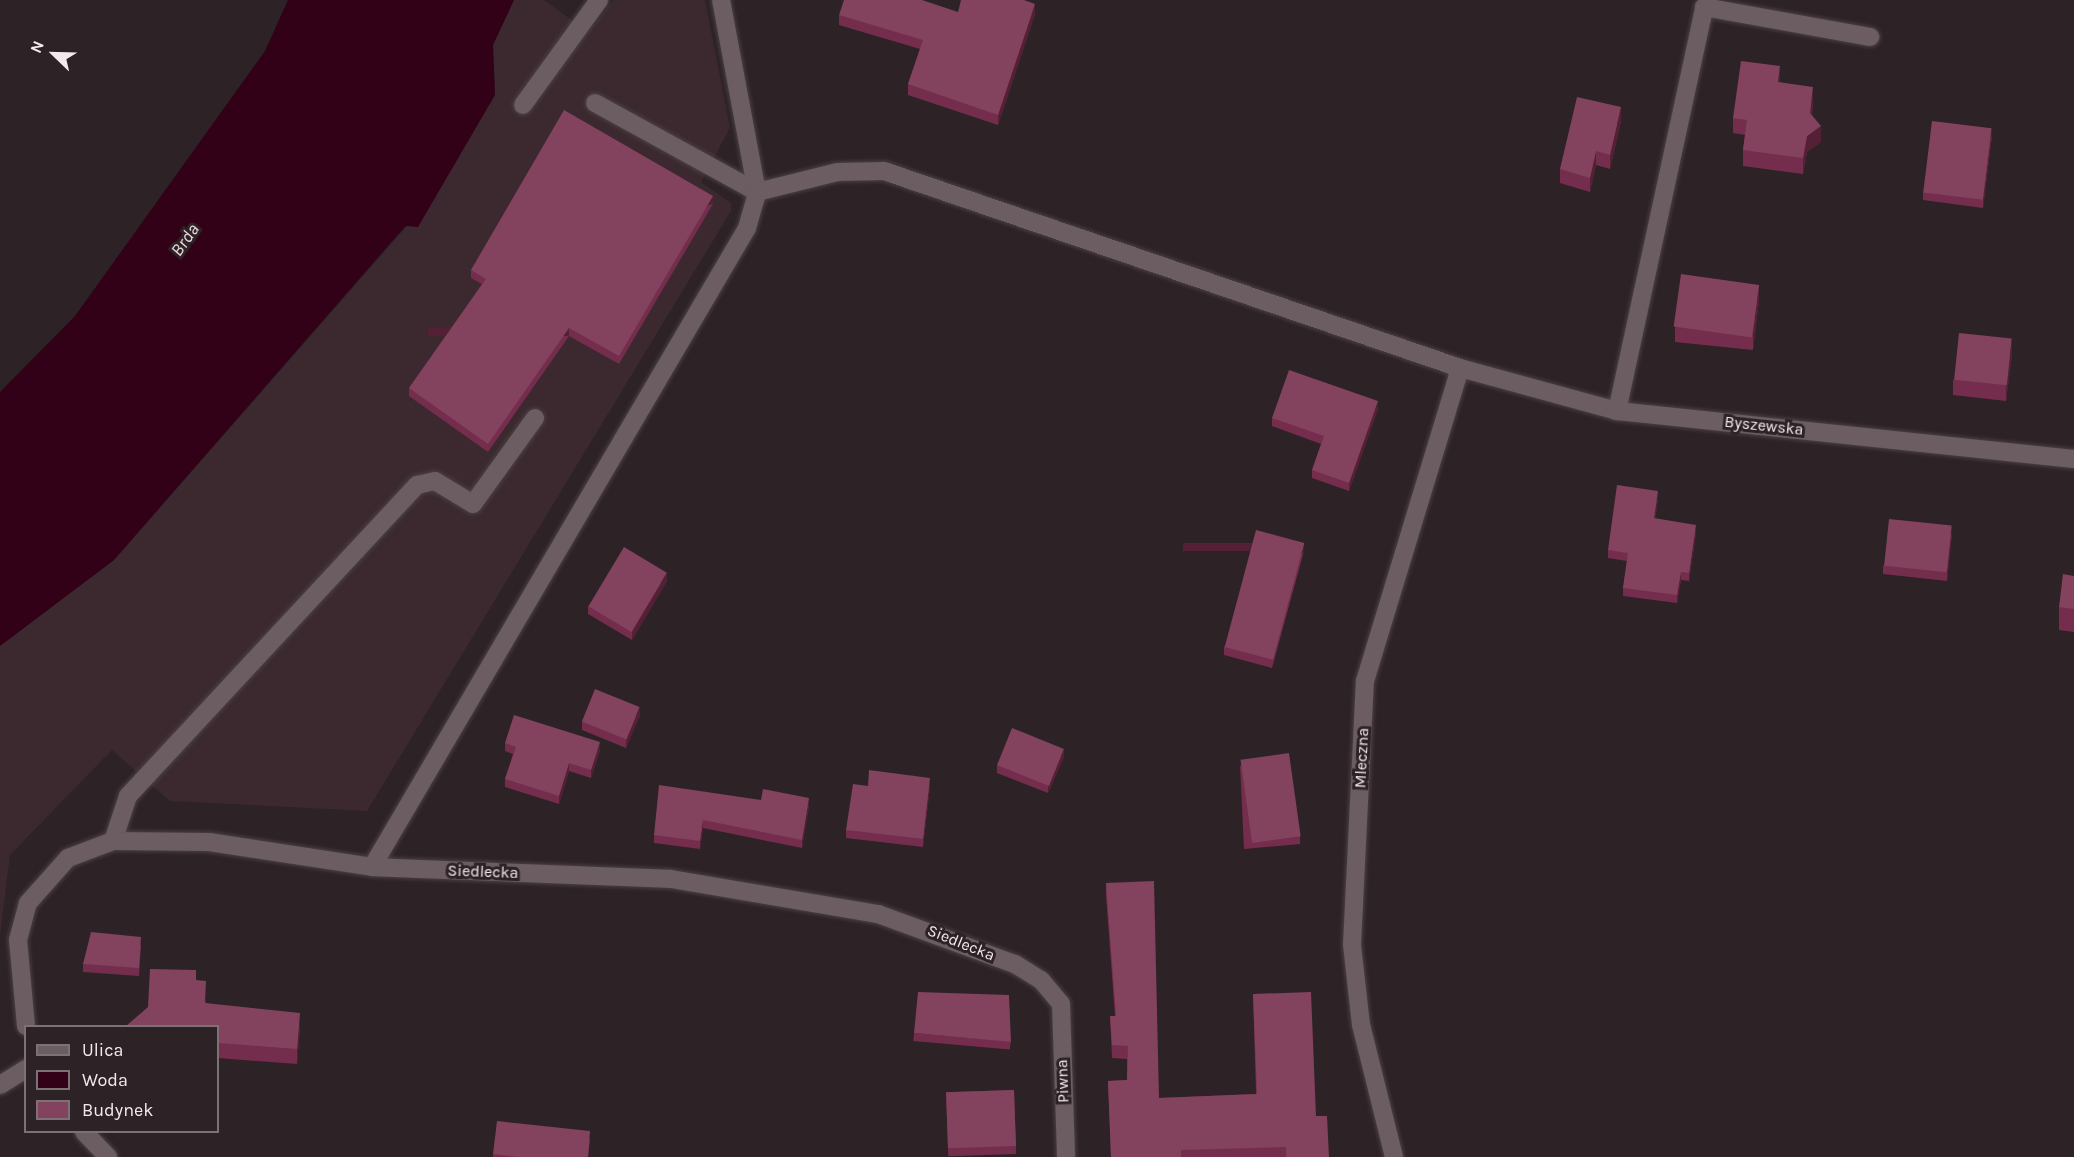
<!DOCTYPE html>
<style>
body{margin:0}
#map{position:relative;width:2074px;height:1157px;overflow:hidden;background:#2d2225;font-family:Karla,sans-serif}
div>[style]{position:absolute}
.built>*{inset:0;background:#3b292f}
.water>*{inset:0;background:#320017}
.roads{filter:drop-shadow(0 0 2px #4a4144) drop-shadow(0 0 2px #4a4144)}
.lane>*{height:18px;margin:-9px;padding:0 9px;transform-origin:9px;border-radius:9px;background:#6b5d62}
.street>*{height:18px;margin:-9px;padding:0 9px;transform-origin:9px;border-radius:9px;background:#6b5d62}
.wall>*{inset:0;background:#752d4d;transform-origin:0 0}
.shaded-wall>*{inset:0;background:#532036;transform-origin:0 0}
.building>*{inset:0;background:#83425e;transform-origin:0 0}
span{translate:-50% -50%;white-space:nowrap;text-align:center;line-height:1.15;-webkit-text-stroke:6px #2d2225;paint-order:stroke}
.street-label{font-size:16px;color:#f2eaed}
.water-label{font-size:18px;color:#efd7df;font-style:italic}
.legend{position:absolute;left:24px;top:1025px;width:195px;height:108px;box-sizing:border-box;background:#2d2225;border:2px solid #7c7275;margin:0;padding:8px 10px;list-style:none;font-size:18px;color:#f2eaed}
.legend li{display:flex;align-items:center;gap:12px;height:30px}
.legend b{width:30px;border:2px solid #7c7275}
.north{position:absolute;left:24px;top:24px;width:60px;height:60px;-webkit-text-stroke:4px #2d2225;paint-order:stroke;rotate:293deg;font-size:16px;font-weight:700;line-height:24px;text-align:center;color:#f2eaed}
.north::after{content:'';display:block;margin:auto;width:21px;height:27px;background:#f2eaed;clip-path:polygon(50% 0,100% 100%,50% 72%,0 100%)}
</style>
<div id="map">
<div class="built">
<i style="clip-path:polygon(514px 0,544px 0,588px 32px,614px 0,705px 0,730px 128px,701px 182px,731px 203px,731px 211px,367px 811px,170px 801px,112px 750px,10px 855px,0 936px,0 646px,114px 560px,407px 226px,495px 95px,493px 45px)"></i>
</div>
<div class="water">
<i style="clip-path:polygon(288px 0,514px 0,493px 45px,495px 95px,418px 227px,406px 226px,394px 239px,114px 560px,0 646px,0 392px,75px 316px,265px 51px)"></i>
</div>
<div class="roads">
<div class="lane">
<i style="left:595px;top:103px;width:185px;rotate:28.8deg"></i>
<i style="left:523px;top:105px;width:130px;rotate:-54.1deg"></i>
<i style="left:1617px;top:411px;width:413px;rotate:-77.8deg"></i>
<i style="left:1704px;top:7px;width:169px;rotate:10.2deg"></i>
<i style="left:113px;top:841px;width:47px;rotate:-71.6deg"></i>
<i style="left:128px;top:796px;width:425px;rotate:-47.1deg"></i>
<i style="left:417px;top:485px;width:18px;rotate:-13deg"></i>
<i style="left:435px;top:481px;width:44px;rotate:31.2deg"></i>
<i style="left:473px;top:504px;width:106px;rotate:-54.2deg"></i>
<i style="left:372px;top:867px;width:741px;rotate:-59.59deg"></i>
<i style="left:747px;top:228px;width:37px;rotate:-74deg"></i>
<i style="left:757px;top:192px;width:195px;rotate:-100.6deg"></i>
</div>
<div class="street">
<i style="left:757px;top:192px;width:83px;rotate:-13.9deg"></i>
<i style="left:838px;top:172px;width:46px;rotate:-1.2deg"></i>
<i style="left:884px;top:171px;width:609px;rotate:18.88deg"></i>
<i style="left:1460px;top:368px;width:163px;rotate:15.3deg"></i>
<i style="left:1617px;top:411px;width:460px;rotate:6deg"></i>
<i style="left:26px;top:1026px;width:86px;rotate:-95.3deg"></i>
<i style="left:18px;top:940px;width:38px;rotate:-75deg"></i>
<i style="left:28px;top:903px;width:60px;rotate:-48.4deg"></i>
<i style="left:68px;top:858px;width:48px;rotate:-20.7deg"></i>
<i style="left:113px;top:841px;width:96px;rotate:0.6deg"></i>
<i style="left:209px;top:842px;width:165px;rotate:8.7deg"></i>
<i style="left:372px;top:867px;width:299px;rotate:2.3deg"></i>
<i style="left:671px;top:879px;width:210px;rotate:9.6deg"></i>
<i style="left:878px;top:914px;width:146px;rotate:20.1deg"></i>
<i style="left:1015px;top:964px;width:31px;rotate:32deg"></i>
<i style="left:1041px;top:980px;width:31px;rotate:50deg"></i>
<i style="left:1061px;top:1004px;width:153px;rotate:88.1deg"></i>
<i style="left:0;top:1085px;width:31px;rotate:-32deg"></i>
<i style="left:84px;top:1132px;width:35px;rotate:46deg"></i>
<i style="left:1394px;top:1157px;width:136px;rotate:-104deg"></i>
<i style="left:1361px;top:1025px;width:81px;rotate:-96.4deg"></i>
<i style="left:1352px;top:945px;width:264px;rotate:-87.2deg"></i>
<i style="left:1365px;top:681px;width:327px;rotate:-73.1deg"></i>
</div>
</div>
<div class="wall">
<i style="clip-path:polygon(958px 12px,1035px 14px,998px 125px,908px 95px,908px 84px,920px 49px,839px 25px,839px 15px)"></i>
<i style="clip-path:polygon(1780px 82px,1813px 102px,1812px 115px,1821px 142px,1807px 152px,1803px 174px,1743px 166px,1743px 150px,1745px 135px,1733px 133px,1733px 118px)"></i>
<i style="clip-path:polygon(1621px 121px,1610px 169px,1596px 165px,1590px 192px,1560px 183px,1560px 169px)"></i>
<i style="clip-path:polygon(1992px 136px,1983px 208px,1923px 200px,1923px 192px)"></i>
<i style="clip-path:polygon(713px 204px,619px 364px,569px 336px,488px 452px,409px 396px,409px 388px,482px 284px,471px 278px,471px 270px)"></i>
<i style="clip-path:polygon(1759px 300px,1753px 350px,1675px 342px,1675px 327px)"></i>
<i style="clip-path:polygon(2012px 355px,2006px 401px,1953px 395px,1953px 380px)"></i>
<i style="clip-path:polygon(1378px 409px,1349px 491px,1312px 478px,1312px 470px,1321px 444px,1272px 426px,1272px 418px)"></i>
<i style="clip-path:polygon(1658px 499px,1655px 519px,1696px 533px,1689px 581px,1681px 580px,1677px 603px,1623px 596px,1623px 588px,1627px 561px,1608px 558px,1608px 550px)"></i>
<i style="clip-path:polygon(1952px 534px,1947px 581px,1883px 574px,1883px 566px)"></i>
<i style="clip-path:polygon(1304px 551px,1272px 668px,1224px 655px,1224px 647px)"></i>
<i style="clip-path:polygon(2074px 576px,2074px 632px,2059px 630px,2059px 607px)"></i>
<i style="clip-path:polygon(667px 581px,632px 640px,588px 614px,588px 606px)"></i>
<i style="clip-path:polygon(640px 715px,626px 748px,582px 730px,582px 722px)"></i>
<i style="clip-path:polygon(505px 743px,600px 750px,591px 778px,569px 771px,559px 804px,505px 787px,505px 779px,513px 754px,505px 751px)"></i>
<i style="clip-path:polygon(1064px 757px,1048px 793px,997px 773px,997px 765px)"></i>
<i style="clip-path:polygon(1240px 765px,1300px 836px,1300px 844px,1244px 849px)"></i>
<i style="clip-path:polygon(868px 786px,930px 786px,923px 847px,846px 838px,846px 830px)"></i>
<i style="clip-path:polygon(761px 800px,809px 806px,802px 848px,703px 828px,700px 849px,654px 843px,654px 835px)"></i>
<i style="clip-path:polygon(1106px 883px,1159px 1098px,1256px 1094px,1253px 994px,1316px 1116px,1329px 1157px,1111px 1157px,1108px 1081px,1127px 1080px,1127px 1059px,1112px 1058px,1110px 1016px,1115px 1016px,1106px 896px)"></i>
<i style="clip-path:polygon(141px 945px,139px 976px,83px 972px,83px 964px)"></i>
<i style="clip-path:polygon(196px 980px,206px 1003px,300px 1028px,297px 1064px,218px 1058px,218px 1026px,148px 1007px)"></i>
<i style="left:914px;top:1033px;width:97px;height:8px;rotate:5deg"></i>
<i style="left:1014px;top:1090px;width:64px;height:68px;rotate:88deg"></i>
<i style="clip-path:polygon(590px 1139px,588px 1157px,493px 1157px,493px 1154px)"></i>
</div>
<div class="shaded-wall">
<i style="clip-path:polygon(1035px 4px,1035px 14px,998px 125px,998px 115px)"></i>
<i style="clip-path:polygon(1780px 66px,1780px 81px,1778px 98px,1778px 82px)"></i>
<i style="clip-path:polygon(1813px 87px,1813px 102px,1810px 128px,1810px 113px)"></i>
<i style="clip-path:polygon(1621px 107px,1621px 121px,1610px 169px,1610px 155px)"></i>
<i style="clip-path:polygon(1821px 126px,1821px 142px,1807px 152px,1803px 174px,1803px 158px,1807px 136px)"></i>
<i style="clip-path:polygon(1992px 128px,1992px 136px,1983px 208px,1983px 200px)"></i>
<i style="clip-path:polygon(1596px 151px,1596px 165px,1590px 192px,1590px 178px)"></i>
<i style="left:713px;top:196px;width:8px;height:186px;rotate:90deg"></i>
<i style="clip-path:polygon(1759px 285px,1759px 300px,1753px 350px,1753px 334px)"></i>
<i style="left:569px;top:328px;width:8px;height:141px;rotate:90deg"></i>
<i style="clip-path:polygon(2012px 339px,2012px 355px,2006px 401px,2006px 386px)"></i>
<i style="clip-path:polygon(1378px 401px,1378px 409px,1349px 491px,1349px 483px)"></i>
<i style="clip-path:polygon(1658px 491px,1658px 499px,1654px 526px,1654px 518px)"></i>
<i style="clip-path:polygon(1696px 525px,1696px 533px,1689px 581px,1689px 573px)"></i>
<i style="clip-path:polygon(1952px 526px,1952px 534px,1947px 581px,1947px 573px)"></i>
<i style="left:1304px;top:543px;width:8px;height:121px;rotate:90deg"></i>
<i style="clip-path:polygon(1681px 572px,1681px 580px,1677px 603px,1677px 595px)"></i>
<i style="clip-path:polygon(667px 573px,667px 581px,632px 640px,632px 632px)"></i>
<i style="clip-path:polygon(640px 707px,640px 715px,626px 748px,626px 740px)"></i>
<i style="clip-path:polygon(600px 742px,600px 750px,591px 778px,591px 770px)"></i>
<i style="clip-path:polygon(1064px 749px,1064px 757px,1048px 793px,1048px 785px)"></i>
<i style="clip-path:polygon(569px 763px,569px 771px,559px 804px,559px 796px)"></i>
<i style="clip-path:polygon(930px 778px,930px 786px,923px 847px,923px 839px)"></i>
<i style="clip-path:polygon(809px 798px,809px 806px,802px 848px,802px 840px)"></i>
<i style="clip-path:polygon(703px 820px,703px 828px,700px 849px,700px 841px)"></i>
<i style="clip-path:polygon(300px 1013px,300px 1028px,297px 1064px,297px 1049px)"></i>
</div>
<div class="building">
<i style="clip-path:polygon(844px 0,922px 0,958px 12px,961px 0,1024px 0,1035px 4px,998px 115px,908px 84px,923px 40px,839px 15px)"></i>
<i style="clip-path:polygon(1741px 61px,1780px 66px,1778px 82px,1813px 87px,1810px 113px,1821px 126px,1807px 136px,1803px 158px,1743px 150px,1747px 120px,1733px 118px)"></i>
<i style="clip-path:polygon(1577px 97px,1621px 107px,1610px 155px,1596px 151px,1590px 178px,1560px 169px)"></i>
<i style="clip-path:polygon(564px 110px,713px 196px,619px 356px,569px 328px,488px 444px,409px 388px,486px 279px,471px 270px)"></i>
<i style="left:1932px;top:121px;width:60px;height:72px;rotate:7deg"></i>
<i style="left:1681px;top:274px;width:79px;height:53px;rotate:8deg"></i>
<i style="left:1959px;top:333px;width:53px;height:47px;rotate:6deg"></i>
<i style="clip-path:polygon(1289px 370px,1378px 401px,1349px 483px,1312px 470px,1324px 436px,1272px 418px)"></i>
<i style="clip-path:polygon(1617px 485px,1658px 491px,1654px 518px,1696px 525px,1689px 573px,1681px 572px,1677px 595px,1623px 588px,1628px 553px,1608px 550px)"></i>
<i style="left:1889px;top:519px;width:63px;height:47px;rotate:6deg"></i>
<i style="left:1256px;top:530px;width:50px;height:121px;rotate:15deg"></i>
<i style="left:624px;top:547px;width:50px;height:69px;rotate:31deg"></i>
<i style="clip-path:polygon(2063px 574px,2074px 576px,2074px 609px,2059px 607px)"></i>
<i style="left:595px;top:689px;width:48px;height:35px;rotate:22deg"></i>
<i style="clip-path:polygon(514px 715px,600px 742px,591px 770px,569px 763px,559px 796px,505px 779px,516px 747px,505px 743px)"></i>
<i style="left:1012px;top:728px;width:56px;height:40px;rotate:22deg"></i>
<i style="left:1289px;top:753px;width:84px;height:49px;rotate:82deg"></i>
<i style="clip-path:polygon(869px 770px,930px 778px,923px 839px,846px 830px,853px 784px,868px 786px)"></i>
<i style="clip-path:polygon(659px 785px,761px 800px,763px 789px,809px 798px,802px 840px,703px 820px,700px 841px,654px 835px)"></i>
<i style="clip-path:polygon(1154px 881px,1159px 1098px,1257px 1094px,1253px 994px,1311px 992px,1316px 1116px,1327px 1116px,1329px 1157px,1286px 1157px,1286px 1147px,1181px 1150px,1181px 1157px,1111px 1157px,1108px 1081px,1127px 1080px,1128px 1046px,1112px 1045px,1110px 1016px,1116px 1016px,1106px 883px)"></i>
<i style="clip-path:polygon(91px 932px,141px 937px,139px 968px,83px 964px)"></i>
<i style="clip-path:polygon(150px 969px,196px 970px,196px 980px,206px 981px,205px 1003px,300px 1013px,297px 1049px,218px 1043px,218px 1026px,126px 1026px,148px 1007px)"></i>
<i style="clip-path:polygon(918px 992px,1009px 995px,1011px 1042px,914px 1033px)"></i>
<i style="left:1014px;top:1090px;width:56px;height:68px;rotate:88deg"></i>
<i style="clip-path:polygon(497px 1121px,590px 1131px,588px 1157px,518px 1157px,493px 1154px)"></i>
</div>
<div class="street-label">
<span style="left:1764px;top:426px;rotate:6deg">Byszewska</span>
<span style="left:1362px;top:758px;rotate:-87deg">Mleczna</span>
<span style="left:483px;top:872px;rotate:2deg">Siedlecka</span>
<span style="left:961px;top:943px;rotate:22deg">Siedlecka</span>
<span style="left:1063px;top:1081px;rotate:-92deg">Piwna</span>
</div>
<div class="water-label">
<span style="left:185px;top:240px;rotate:-55deg">Brda</span>
</div>
<ul class="legend">
<li><b style="height:8px;background:#6b5d62"></b>Ulica</li>
<li><b style="height:16px;background:#320017"></b>Woda</li>
<li><b style="height:16px;background:#83425e"></b>Budynek</li>
</ul>
<div class="north">N</div>
</div>
